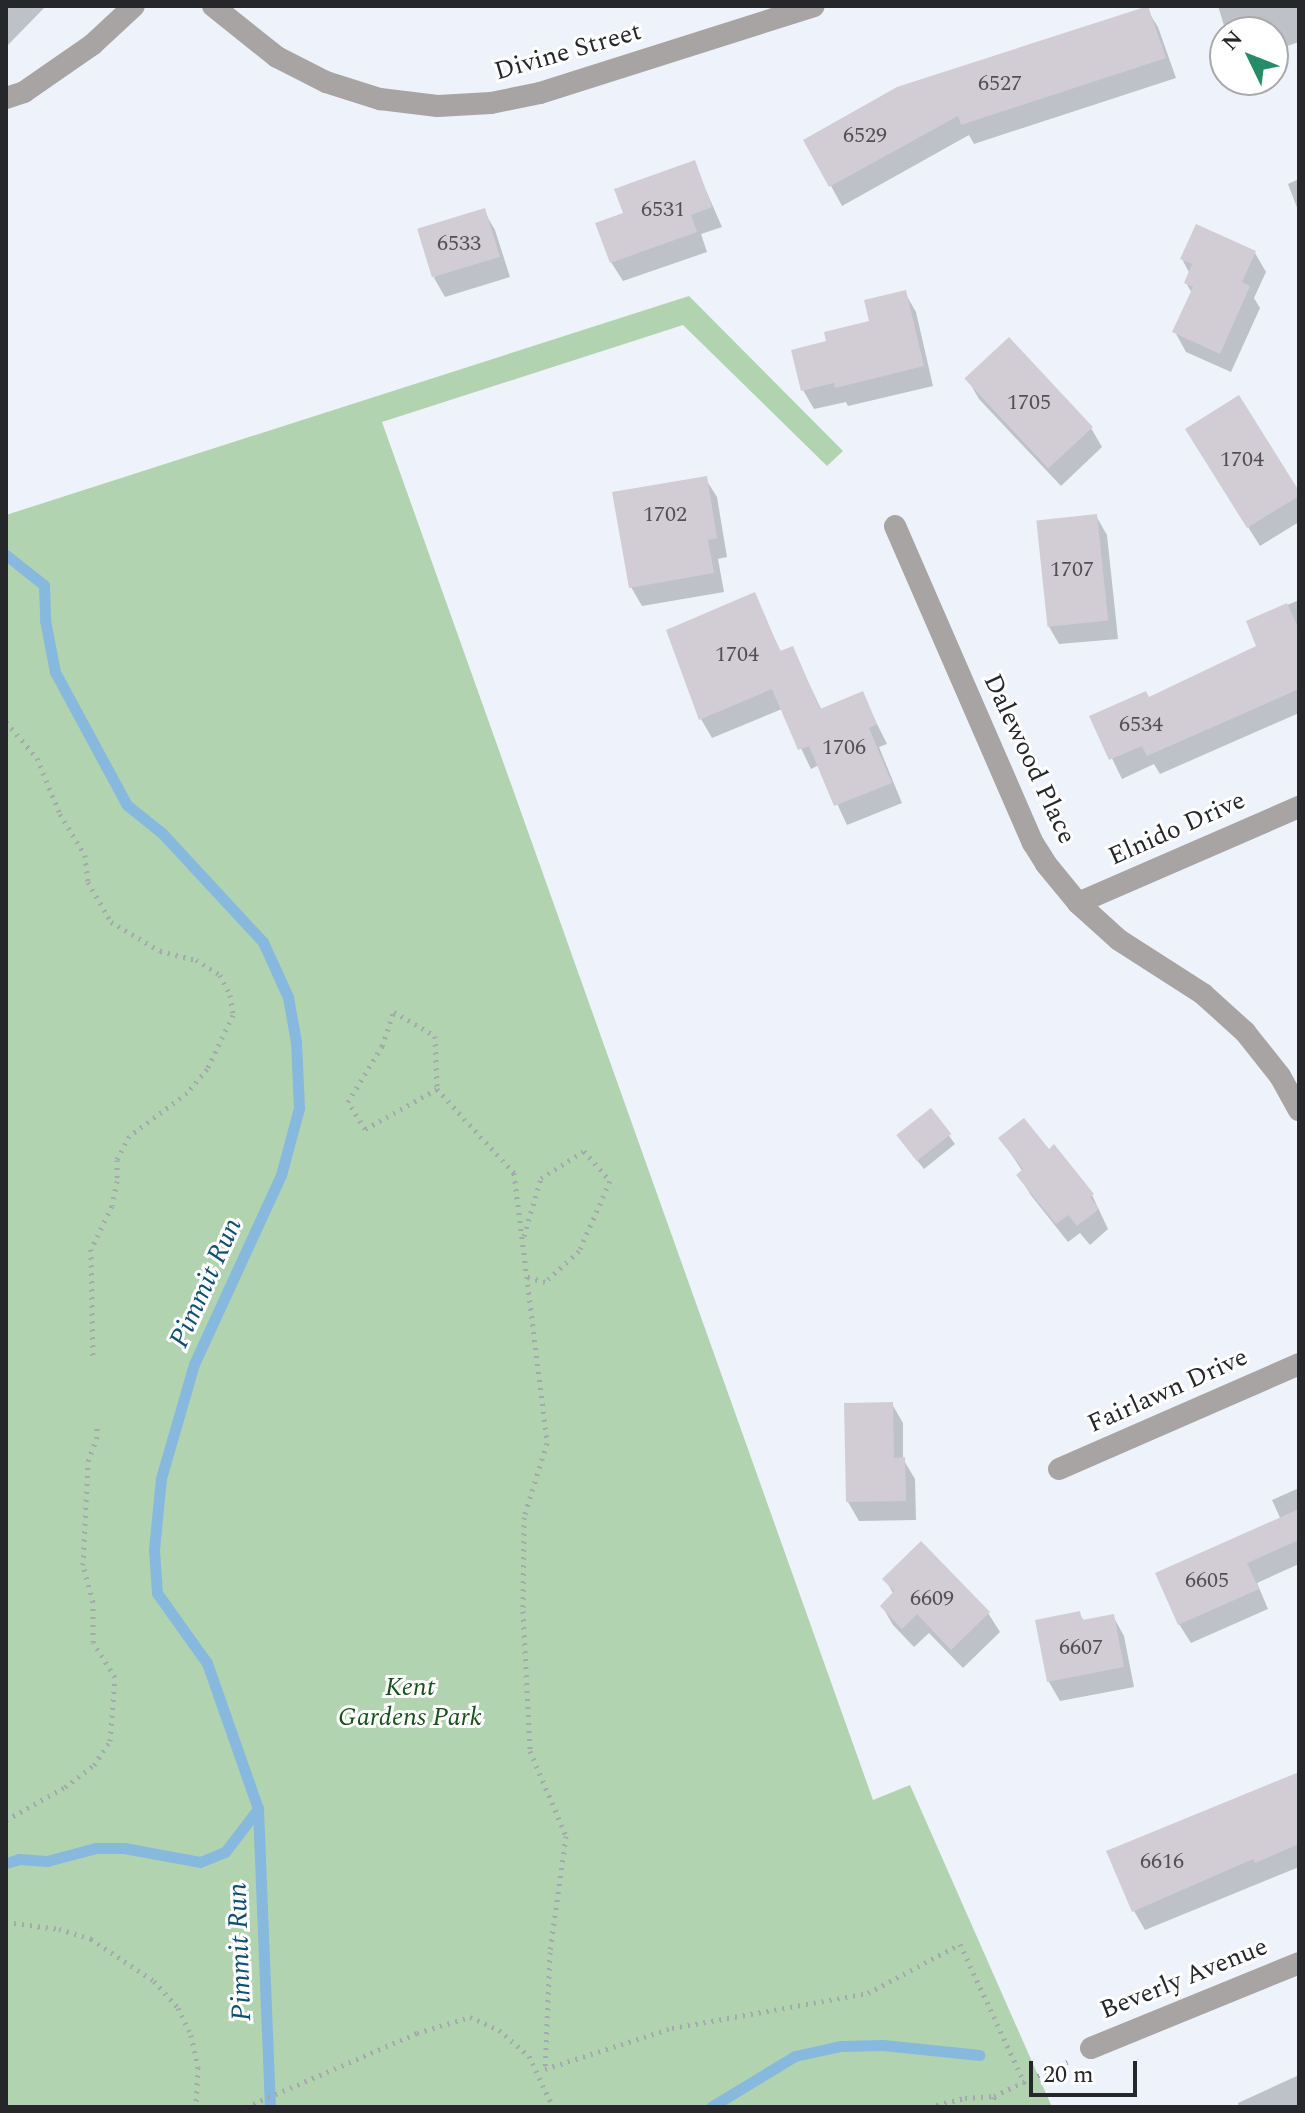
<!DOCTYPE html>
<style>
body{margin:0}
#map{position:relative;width:1305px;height:2113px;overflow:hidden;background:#eef2fa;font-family:Spectral,serif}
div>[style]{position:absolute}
.green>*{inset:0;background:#b2d3b0}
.shadow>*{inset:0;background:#0003}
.stream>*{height:11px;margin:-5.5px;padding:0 5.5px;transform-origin:5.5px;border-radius:5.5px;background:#86b9dd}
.building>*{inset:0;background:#d2cdd5;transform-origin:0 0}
.path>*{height:5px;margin-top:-2.5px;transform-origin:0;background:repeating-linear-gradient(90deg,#a5a8af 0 2px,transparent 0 8px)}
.minor>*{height:22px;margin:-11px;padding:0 11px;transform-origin:11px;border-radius:11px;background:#a8a4a3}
span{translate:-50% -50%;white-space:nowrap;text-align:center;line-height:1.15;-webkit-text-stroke:6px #fff;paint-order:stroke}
.number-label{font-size:22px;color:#505055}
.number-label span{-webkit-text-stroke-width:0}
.street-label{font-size:26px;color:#25272a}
.park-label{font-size:26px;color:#17511a;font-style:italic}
.water-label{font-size:28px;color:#104f71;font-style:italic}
.frame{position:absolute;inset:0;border:8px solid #25272a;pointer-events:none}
.north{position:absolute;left:1209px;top:16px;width:80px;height:80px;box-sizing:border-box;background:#fff;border:2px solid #a8a9aa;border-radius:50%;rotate:313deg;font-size:22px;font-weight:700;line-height:32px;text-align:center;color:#25272a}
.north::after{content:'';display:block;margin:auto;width:28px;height:36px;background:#268c67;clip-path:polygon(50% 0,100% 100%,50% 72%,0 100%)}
.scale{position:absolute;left:1029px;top:2061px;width:108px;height:36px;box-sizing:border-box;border:4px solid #25272a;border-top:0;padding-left:10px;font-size:24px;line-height:28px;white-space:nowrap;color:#25272a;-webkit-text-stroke:6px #fff;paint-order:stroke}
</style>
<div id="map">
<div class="green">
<i style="clip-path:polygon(689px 296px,843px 451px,827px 466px,683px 325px,382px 422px,873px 1800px,910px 1785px,1052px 2107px,6px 2107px,6px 515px)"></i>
</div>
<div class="shadow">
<i style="clip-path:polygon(6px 6px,46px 6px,6px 47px)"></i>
<i style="clip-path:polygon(1218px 6px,1299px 6px,1299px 42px,1273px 51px,1273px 32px,1226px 32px)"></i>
<i style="clip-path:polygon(1146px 8px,1158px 27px,1176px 78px,974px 144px,969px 135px,842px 206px,806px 140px)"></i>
<i style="clip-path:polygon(694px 163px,722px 227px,701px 234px,707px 252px,623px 281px,611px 262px,626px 215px)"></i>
<i style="clip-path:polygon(1299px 179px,1299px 213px,1288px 184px)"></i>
<i style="clip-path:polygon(484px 211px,495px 230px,510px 277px,445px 297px,434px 278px)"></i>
<i style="clip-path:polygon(1255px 253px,1266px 272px,1254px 298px,1260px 308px,1231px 372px,1186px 352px,1175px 332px,1192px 293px,1186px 283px,1190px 274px,1182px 259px)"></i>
<i style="clip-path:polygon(905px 293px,916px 312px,933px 386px,848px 406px,846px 402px,814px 409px,803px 390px,829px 343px,871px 322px)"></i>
<i style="clip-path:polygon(968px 380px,1091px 428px,1102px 447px,1061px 486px,979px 399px)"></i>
<i style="clip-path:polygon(1199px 449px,1299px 495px,1299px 522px,1260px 546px)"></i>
<i style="clip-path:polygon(705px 478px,717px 497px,727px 557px,718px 559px,724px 592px,642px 606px,631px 587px)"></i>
<i style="clip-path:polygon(1096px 516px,1107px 535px,1118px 639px,1059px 644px,1048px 625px)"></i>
<i style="clip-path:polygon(754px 595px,781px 652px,792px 648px,822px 711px,862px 694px,887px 744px,879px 747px,902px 803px,847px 825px,819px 765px,811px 769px,782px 709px,712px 738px,701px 719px)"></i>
<i style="clip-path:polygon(1299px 600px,1299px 713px,1160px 774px,1154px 764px,1122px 779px,1092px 717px,1149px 699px,1258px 647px,1248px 622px)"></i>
<i style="clip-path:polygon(931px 1111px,955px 1144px,924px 1169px,905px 1145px)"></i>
<i style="clip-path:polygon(1001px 1139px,1048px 1151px,1092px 1195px,1108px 1229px,1090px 1245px,1080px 1233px,1068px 1242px,1030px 1194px,1019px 1175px,1023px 1172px)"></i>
<i style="clip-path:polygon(892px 1404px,903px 1423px,903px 1459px,915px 1479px,916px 1520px,859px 1521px,848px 1502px)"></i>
<i style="clip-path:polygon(1299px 1488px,1299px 1564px,1257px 1583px,1268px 1609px,1191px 1643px,1179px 1624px,1281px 1520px,1272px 1500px)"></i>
<i style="clip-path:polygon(885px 1579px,988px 1613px,1000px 1632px,963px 1668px,929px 1633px,914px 1647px,893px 1625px,882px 1606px,894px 1595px)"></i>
<i style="clip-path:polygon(1079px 1613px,1084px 1621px,1113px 1616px,1124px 1636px,1134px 1687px,1060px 1701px,1049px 1682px,1038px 1621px)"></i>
<i style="clip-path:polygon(1299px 1773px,1299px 1867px,1145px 1930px,1134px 1911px)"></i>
<i style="clip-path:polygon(1299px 2075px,1299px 2107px,1239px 2107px,1238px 2103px)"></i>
</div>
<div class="stream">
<i style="left:6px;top:555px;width:48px;rotate:38.3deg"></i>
<i style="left:44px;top:585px;width:35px;rotate:88deg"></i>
<i style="left:45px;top:620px;width:53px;rotate:79.1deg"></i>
<i style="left:55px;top:672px;width:151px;rotate:61.6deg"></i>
<i style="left:127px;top:805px;width:45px;rotate:38.7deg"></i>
<i style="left:162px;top:833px;width:149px;rotate:47.2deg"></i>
<i style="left:263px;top:942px;width:60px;rotate:65.6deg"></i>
<i style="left:288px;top:997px;width:46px;rotate:79.9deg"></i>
<i style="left:296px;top:1042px;width:66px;rotate:87.4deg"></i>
<i style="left:299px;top:1108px;width:69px;rotate:105deg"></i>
<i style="left:281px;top:1175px;width:208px;rotate:114.7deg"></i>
<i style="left:194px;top:1364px;width:119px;rotate:106.1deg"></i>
<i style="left:161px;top:1478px;width:71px;rotate:95.6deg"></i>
<i style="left:154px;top:1549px;width:44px;rotate:86.1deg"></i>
<i style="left:157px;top:1593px;width:86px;rotate:54.5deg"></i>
<i style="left:207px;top:1663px;width:155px;rotate:70.7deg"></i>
<i style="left:258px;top:1809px;width:298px;rotate:87.7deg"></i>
<i style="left:6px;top:1863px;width:14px;rotate:-17deg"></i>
<i style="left:19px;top:1859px;width:28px;rotate:4deg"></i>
<i style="left:47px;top:1861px;width:51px;rotate:-14.9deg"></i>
<i style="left:96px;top:1848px;width:28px"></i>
<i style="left:124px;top:1848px;width:77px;rotate:10.4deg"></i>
<i style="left:200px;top:1862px;width:27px;rotate:-22deg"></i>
<i style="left:225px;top:1852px;width:54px;rotate:-52.5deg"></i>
<i style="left:711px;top:2107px;width:98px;rotate:-31.3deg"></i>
<i style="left:795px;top:2056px;width:47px;rotate:-12.3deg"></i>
<i style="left:841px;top:2046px;width:42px;rotate:-1.4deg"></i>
<i style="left:883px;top:2045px;width:97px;rotate:5.9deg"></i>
</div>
<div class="building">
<i style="clip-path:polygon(1148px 6px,1166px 58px,961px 125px,958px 116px,829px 187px,803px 140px,897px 87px)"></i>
<i style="clip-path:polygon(695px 160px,712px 207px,691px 215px,697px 232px,610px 263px,595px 223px,623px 213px,614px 189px)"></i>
<i style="left:485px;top:208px;width:51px;height:71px;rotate:73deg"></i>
<i style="clip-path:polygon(1196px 224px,1256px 251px,1242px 282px,1250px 286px,1220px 354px,1172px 332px,1193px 287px,1184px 283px,1192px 264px,1180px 259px)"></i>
<i style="clip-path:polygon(906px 290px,924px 366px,835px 388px,834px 383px,801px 391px,791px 350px,826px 341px,824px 332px,869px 321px,864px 300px)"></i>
<i style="left:1009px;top:337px;width:123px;height:61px;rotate:47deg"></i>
<i style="clip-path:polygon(1239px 395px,1299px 491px,1299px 496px,1247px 528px,1185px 429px)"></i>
<i style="clip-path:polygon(707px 476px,717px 538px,708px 540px,714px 573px,629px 588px,612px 492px)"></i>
<i style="left:1097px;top:514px;width:107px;height:61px;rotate:84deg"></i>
<i style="clip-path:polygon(755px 592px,780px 651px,793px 646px,820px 709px,863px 691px,877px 724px,869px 728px,892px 783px,834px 806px,809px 746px,798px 750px,772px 689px,699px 720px,666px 630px)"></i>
<i style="clip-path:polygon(1287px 603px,1299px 630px,1299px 689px,1147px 756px,1142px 746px,1109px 760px,1089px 716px,1146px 691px,1149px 697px,1256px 646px,1246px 621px)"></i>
<i style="left:931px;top:1108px;width:33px;height:44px;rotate:52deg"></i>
<i style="clip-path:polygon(1024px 1118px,1049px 1149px,1054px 1144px,1094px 1194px,1090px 1197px,1099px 1209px,1077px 1226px,1068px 1215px,1056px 1224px,1016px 1175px,1023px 1169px,998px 1138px)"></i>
<i style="clip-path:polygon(893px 1402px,894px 1458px,905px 1457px,906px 1501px,846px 1502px,844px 1403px)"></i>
<i style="clip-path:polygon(1299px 1509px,1299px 1540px,1247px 1563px,1259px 1589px,1178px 1625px,1155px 1573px)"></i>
<i style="clip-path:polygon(921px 1541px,990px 1612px,951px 1650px,917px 1614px,902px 1629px,880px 1606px,894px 1591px,882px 1579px)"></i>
<i style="clip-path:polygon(1080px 1611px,1082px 1620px,1114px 1614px,1124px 1667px,1047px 1682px,1035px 1620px)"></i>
<i style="clip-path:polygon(1299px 1772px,1299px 1844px,1255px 1863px,1253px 1859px,1132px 1912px,1106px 1851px)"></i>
</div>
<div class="path">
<i style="left:6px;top:722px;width:48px;rotate:49.3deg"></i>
<i style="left:37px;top:758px;width:61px;rotate:67.7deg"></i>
<i style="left:60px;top:814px;width:48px;rotate:58.6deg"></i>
<i style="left:85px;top:855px;width:27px;rotate:84deg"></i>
<i style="left:88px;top:882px;width:46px;rotate:60.1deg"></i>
<i style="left:111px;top:922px;width:57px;rotate:30.6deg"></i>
<i style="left:160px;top:951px;width:37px;rotate:14deg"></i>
<i style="left:196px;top:960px;width:28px;rotate:32deg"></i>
<i style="left:220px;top:975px;width:22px;rotate:63deg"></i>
<i style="left:230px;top:995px;width:20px;rotate:81deg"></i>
<i style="left:233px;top:1015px;width:60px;rotate:115.7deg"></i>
<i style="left:207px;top:1069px;width:31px;rotate:130deg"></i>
<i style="left:187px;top:1093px;width:72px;rotate:143.4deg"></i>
<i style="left:129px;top:1136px;width:27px;rotate:117deg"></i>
<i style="left:117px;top:1160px;width:21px;rotate:90deg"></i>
<i style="left:117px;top:1181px;width:25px;rotate:101deg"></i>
<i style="left:112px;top:1206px;width:48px;rotate:116deg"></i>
<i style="left:91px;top:1249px;width:110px;rotate:89deg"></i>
<i style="left:437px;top:1089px;width:82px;rotate:150.9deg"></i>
<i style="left:365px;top:1129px;width:32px;rotate:-122deg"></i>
<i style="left:348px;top:1102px;width:66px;rotate:-58.7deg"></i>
<i style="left:382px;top:1046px;width:36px;rotate:-71deg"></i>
<i style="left:394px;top:1012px;width:48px;rotate:30.3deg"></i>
<i style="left:435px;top:1036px;width:53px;rotate:87.8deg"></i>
<i style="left:437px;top:1089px;width:114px;rotate:47.5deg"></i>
<i style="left:514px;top:1173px;width:272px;rotate:83deg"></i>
<i style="left:547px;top:1443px;width:77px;rotate:107.3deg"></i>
<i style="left:524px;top:1517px;width:94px;rotate:90.6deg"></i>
<i style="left:523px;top:1611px;width:140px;rotate:87.1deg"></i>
<i style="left:530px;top:1751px;width:92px;rotate:67deg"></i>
<i style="left:566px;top:1836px;width:117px;rotate:97.9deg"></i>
<i style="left:550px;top:1952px;width:117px;rotate:92.4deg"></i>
<i style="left:545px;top:2069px;width:133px;rotate:-17.9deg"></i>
<i style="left:672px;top:2028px;width:199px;rotate:-10.1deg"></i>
<i style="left:868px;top:1993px;width:104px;rotate:-28deg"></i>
<i style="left:960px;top:1944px;width:154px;rotate:65.1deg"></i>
<i style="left:524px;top:1236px;width:60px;rotate:-73.7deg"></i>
<i style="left:541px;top:1178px;width:51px;rotate:-32.1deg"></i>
<i style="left:584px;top:1151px;width:40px;rotate:49deg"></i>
<i style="left:610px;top:1181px;width:77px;rotate:113.9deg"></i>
<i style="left:579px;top:1251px;width:46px;rotate:137.6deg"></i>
<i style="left:545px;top:1282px;width:19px;rotate:-164deg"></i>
<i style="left:6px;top:1820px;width:68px;rotate:-29.2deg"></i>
<i style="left:65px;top:1787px;width:36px;rotate:-37deg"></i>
<i style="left:94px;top:1765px;width:29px;rotate:-56deg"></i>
<i style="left:110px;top:1741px;width:64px;rotate:-85.5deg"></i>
<i style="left:115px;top:1677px;width:41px;rotate:-122.2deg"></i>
<i style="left:93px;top:1642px;width:40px;rotate:-90deg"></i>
<i style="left:93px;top:1602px;width:38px;rotate:-105deg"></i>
<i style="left:83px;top:1565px;width:104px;rotate:-87.2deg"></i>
<i style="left:88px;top:1461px;width:25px;rotate:-69deg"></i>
<i style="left:97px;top:1438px;width:14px;rotate:-90deg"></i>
<i style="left:6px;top:1922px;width:53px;rotate:7.5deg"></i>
<i style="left:59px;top:1929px;width:34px;rotate:17deg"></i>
<i style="left:91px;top:1939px;width:76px;rotate:33.7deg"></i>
<i style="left:154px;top:1981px;width:36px;rotate:48deg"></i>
<i style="left:178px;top:2008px;width:30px;rotate:64deg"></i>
<i style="left:191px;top:2035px;width:33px;rotate:78deg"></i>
<i style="left:198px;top:2067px;width:40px;rotate:92.9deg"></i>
<i style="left:246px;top:2107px;width:186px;rotate:-23.4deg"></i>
<i style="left:417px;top:2033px;width:55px;rotate:-16.8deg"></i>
<i style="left:470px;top:2017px;width:32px;rotate:24deg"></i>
<i style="left:499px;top:2030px;width:40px;rotate:41deg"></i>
<i style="left:529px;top:2056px;width:56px;rotate:64.8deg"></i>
<i style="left:929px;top:2107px;width:37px;rotate:-14deg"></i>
<i style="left:965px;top:2098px;width:29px;rotate:-4deg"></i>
<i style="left:994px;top:2096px;width:81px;rotate:-25deg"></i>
<i style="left:993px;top:2107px;width:11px;rotate:-85deg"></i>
</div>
<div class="minor">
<i style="left:213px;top:6px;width:82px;rotate:38.6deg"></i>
<i style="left:277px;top:57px;width:55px;rotate:27deg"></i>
<i style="left:326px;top:82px;width:57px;rotate:17.5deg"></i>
<i style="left:380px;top:99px;width:58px;rotate:6.9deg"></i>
<i style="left:438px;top:106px;width:53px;rotate:-3.2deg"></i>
<i style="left:491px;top:103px;width:50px;rotate:-11.5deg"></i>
<i style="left:540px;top:93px;width:287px;rotate:-17.6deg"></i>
<i style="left:6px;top:98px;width:19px;rotate:-18deg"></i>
<i style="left:24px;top:92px;width:83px;rotate:-34.7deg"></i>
<i style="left:92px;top:45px;width:57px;rotate:-42.9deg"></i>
<i style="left:895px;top:526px;width:346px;rotate:66.5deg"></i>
<i style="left:1033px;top:843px;width:25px;rotate:58deg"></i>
<i style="left:1046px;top:864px;width:50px;rotate:50.6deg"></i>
<i style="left:1078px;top:903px;width:55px;rotate:42.1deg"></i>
<i style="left:1119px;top:940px;width:100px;rotate:32.7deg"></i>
<i style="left:1203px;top:994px;width:57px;rotate:42.1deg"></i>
<i style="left:1245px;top:1032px;width:56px;rotate:51.5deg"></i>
<i style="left:1280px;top:1076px;width:39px;rotate:61deg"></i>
<i style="left:1078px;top:903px;width:241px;rotate:-23.5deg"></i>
<i style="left:1059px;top:1469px;width:262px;rotate:-23.6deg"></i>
<i style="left:1091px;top:2048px;width:225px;rotate:-22.2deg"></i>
</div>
<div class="number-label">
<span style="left:1000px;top:84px">6527</span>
<span style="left:865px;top:136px">6529</span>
<span style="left:663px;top:210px">6531</span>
<span style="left:459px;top:244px">6533</span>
<span style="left:1029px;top:403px">1705</span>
<span style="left:1242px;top:460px">1704</span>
<span style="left:665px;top:515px">1702</span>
<span style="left:1072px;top:570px">1707</span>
<span style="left:737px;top:655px">1704</span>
<span style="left:1141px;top:725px">6534</span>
<span style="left:844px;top:748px">1706</span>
<span style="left:1207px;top:1581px">6605</span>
<span style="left:932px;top:1599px">6609</span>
<span style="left:1081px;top:1648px">6607</span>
<span style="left:1162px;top:1862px">6616</span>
</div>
<div class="street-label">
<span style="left:568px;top:52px;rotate:-16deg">Divine Street</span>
<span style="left:1029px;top:759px;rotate:65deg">Dalewood Place</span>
<span style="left:1177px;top:829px;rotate:-24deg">Elnido Drive</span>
<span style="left:1168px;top:1391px;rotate:-24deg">Fairlawn Drive</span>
<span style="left:1184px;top:1979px;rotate:-22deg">Beverly Avenue</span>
</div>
<div class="park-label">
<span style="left:410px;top:1703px">Kent<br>Gardens Park</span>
</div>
<div class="water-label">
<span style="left:206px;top:1283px;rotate:-66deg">Pimmit Run</span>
<span style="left:240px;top:1952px;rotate:-92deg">Pimmit Run</span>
</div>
<div class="frame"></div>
<div class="north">N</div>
<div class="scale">20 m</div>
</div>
